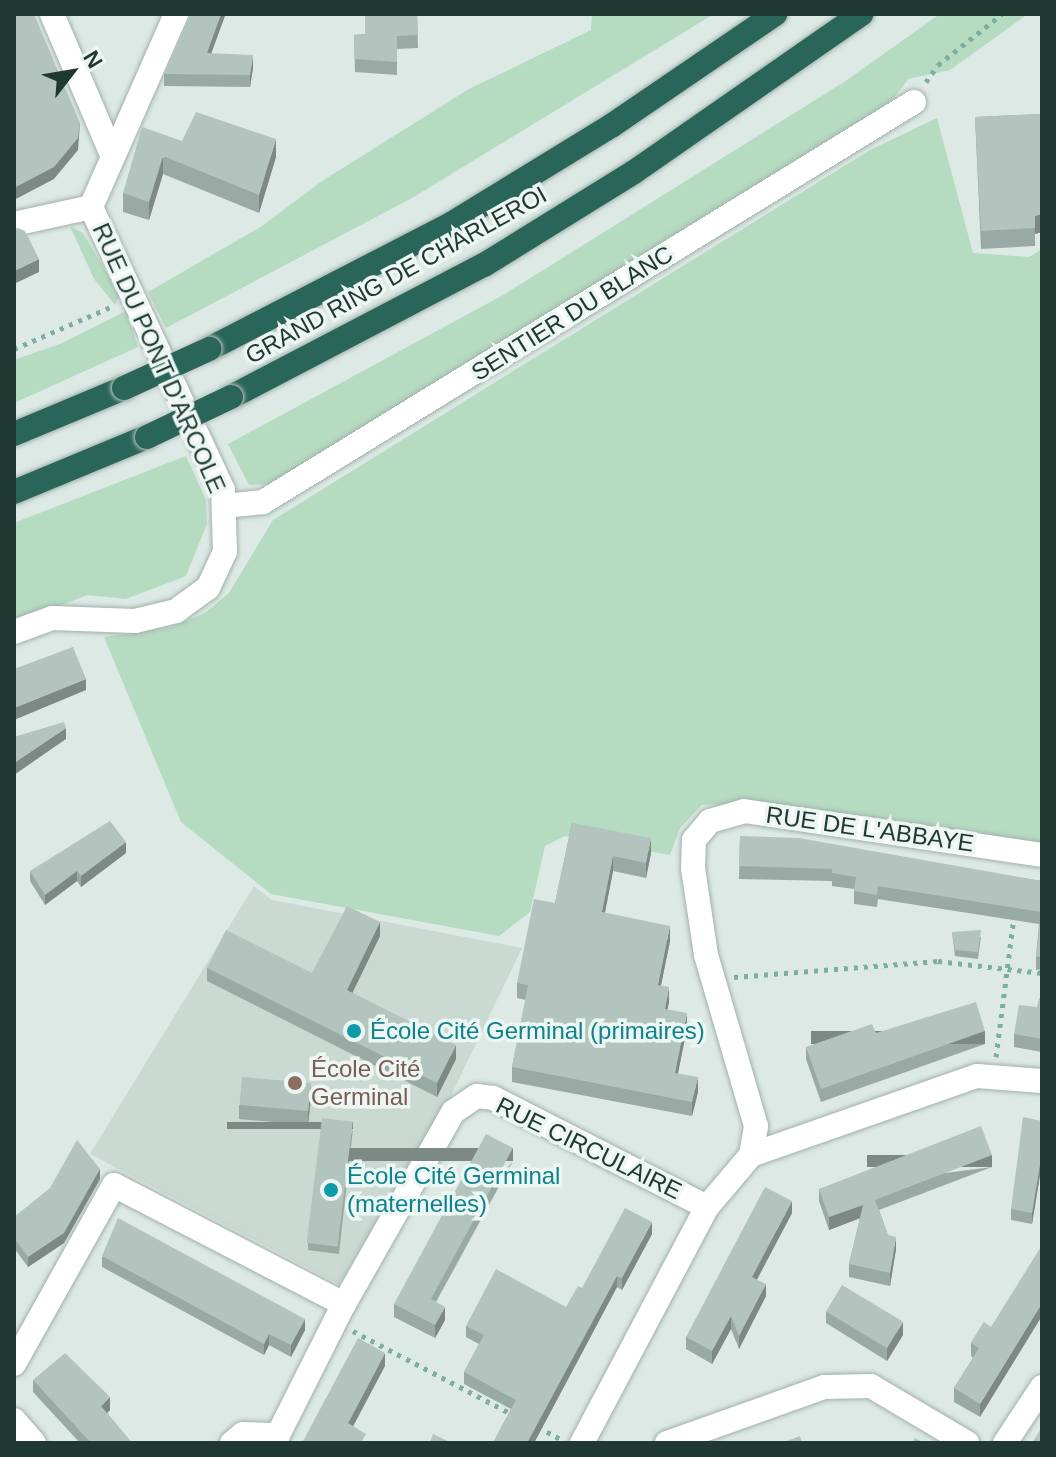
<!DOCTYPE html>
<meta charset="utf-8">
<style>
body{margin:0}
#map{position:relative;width:1056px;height:1457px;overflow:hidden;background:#dde9e4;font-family:Helvetica,sans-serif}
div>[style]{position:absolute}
.built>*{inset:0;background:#cbd9d3}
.green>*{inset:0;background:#b5dbc0}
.path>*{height:5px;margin-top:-2.5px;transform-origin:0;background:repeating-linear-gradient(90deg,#7dae9f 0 4px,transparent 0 10px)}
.roads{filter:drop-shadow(0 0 2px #a0b1ab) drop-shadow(0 0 2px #a0b1ab)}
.minor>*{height:24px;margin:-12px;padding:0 12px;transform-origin:12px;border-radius:12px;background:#fff}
.highway>*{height:24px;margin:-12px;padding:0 12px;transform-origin:12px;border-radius:12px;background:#2a655a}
.bridges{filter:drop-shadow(0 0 2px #bcc4c2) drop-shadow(0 0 2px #bcc4c2)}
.highway-bridge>*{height:24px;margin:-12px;padding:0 12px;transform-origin:12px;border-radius:12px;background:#2a655a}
.wall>*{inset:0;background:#99a9a3}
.shaded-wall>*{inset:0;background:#7d8984;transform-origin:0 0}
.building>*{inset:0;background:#b2c4bd;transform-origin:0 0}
.dots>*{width:22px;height:22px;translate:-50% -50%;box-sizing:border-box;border:4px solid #edf6f2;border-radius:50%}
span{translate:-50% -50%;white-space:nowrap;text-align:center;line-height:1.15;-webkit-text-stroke:7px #edf6f2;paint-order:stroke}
.street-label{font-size:24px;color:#1f3932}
.culture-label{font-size:24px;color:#0d838f}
.left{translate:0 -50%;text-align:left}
.education-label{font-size:24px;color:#785e54}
.frame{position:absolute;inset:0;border:16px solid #1f3932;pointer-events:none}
.north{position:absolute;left:32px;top:32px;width:80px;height:80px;-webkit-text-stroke:6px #edf6f2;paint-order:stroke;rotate:59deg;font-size:22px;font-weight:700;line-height:32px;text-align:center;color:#1f3932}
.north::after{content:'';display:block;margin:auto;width:28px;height:36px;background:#1f3932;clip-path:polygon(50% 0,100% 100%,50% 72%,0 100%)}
</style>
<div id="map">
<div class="built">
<i style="clip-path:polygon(254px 886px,272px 900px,522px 948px,447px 1104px,339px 1284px,90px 1154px)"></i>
</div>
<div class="green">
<i style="clip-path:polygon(592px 14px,714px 14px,412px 198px,166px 328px,148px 292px,262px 226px,322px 181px,469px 89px,591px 30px)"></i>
<i style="clip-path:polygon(940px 14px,1028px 14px,950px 70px,908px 79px,893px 100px,270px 484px,249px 485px,228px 444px,505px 294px,844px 82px)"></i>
<i style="clip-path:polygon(937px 118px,973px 253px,1029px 257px,1042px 249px,1042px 846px,762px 803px,702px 805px,680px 828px,670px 855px,565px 836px,545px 846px,530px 912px,499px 936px,271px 894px,181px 822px,104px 637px,171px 627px,205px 613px,229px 593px,273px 520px,870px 150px)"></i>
<i style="clip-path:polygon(70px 226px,83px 233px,105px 270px,120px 295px,115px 305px,94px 279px)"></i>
<i style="clip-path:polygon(126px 311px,138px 347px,14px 403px,14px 360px,60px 344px)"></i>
<i style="clip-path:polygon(186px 456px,206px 500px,207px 524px,186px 576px,126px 599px,87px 595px,14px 624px,14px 523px)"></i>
</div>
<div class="path">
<i style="left:926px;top:82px;width:21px;rotate:-55deg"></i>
<i style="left:938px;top:65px;width:82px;rotate:-38.6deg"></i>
<i style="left:14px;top:349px;width:108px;rotate:-23.5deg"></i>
<i style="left:734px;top:977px;width:205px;rotate:-4.5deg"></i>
<i style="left:938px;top:961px;width:105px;rotate:6.6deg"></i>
<i style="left:996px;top:1057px;width:142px;rotate:-82.7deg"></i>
<i style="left:353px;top:1331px;width:182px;rotate:27.6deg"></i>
<i style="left:538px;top:1427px;width:26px;rotate:28deg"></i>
</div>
<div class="roads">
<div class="minor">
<i style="left:52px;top:14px;width:153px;rotate:66.9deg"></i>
<i style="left:14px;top:224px;width:79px;rotate:-12.4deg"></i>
<i style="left:91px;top:207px;width:211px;rotate:-66.2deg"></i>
<i style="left:225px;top:506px;width:38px;rotate:-6deg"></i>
<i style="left:263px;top:502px;width:764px;rotate:-31.57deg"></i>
<i style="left:14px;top:632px;width:40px;rotate:-20.2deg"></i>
<i style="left:52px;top:618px;width:83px;rotate:2.1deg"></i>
<i style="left:135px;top:621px;width:42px;rotate:-13.7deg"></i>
<i style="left:176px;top:611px;width:39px;rotate:-36deg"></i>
<i style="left:208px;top:588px;width:40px;rotate:-65deg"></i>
<i style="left:225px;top:552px;width:62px;rotate:-91.8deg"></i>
<i style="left:223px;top:490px;width:312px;rotate:-115deg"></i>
<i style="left:751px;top:1155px;width:29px;rotate:-80deg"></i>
<i style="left:756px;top:1126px;width:178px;rotate:-106.3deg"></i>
<i style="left:706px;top:955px;width:88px;rotate:-98.5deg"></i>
<i style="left:693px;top:868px;width:28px;rotate:-88deg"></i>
<i style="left:694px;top:840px;width:25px;rotate:-50deg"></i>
<i style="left:710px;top:821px;width:35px;rotate:-16deg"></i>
<i style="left:744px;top:811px;width:301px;rotate:8.4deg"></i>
<i style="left:14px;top:1364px;width:205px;rotate:-60.8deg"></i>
<i style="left:114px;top:1185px;width:259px;rotate:27.4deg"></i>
<i style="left:14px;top:1420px;width:30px;rotate:49deg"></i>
<i style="left:232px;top:1443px;width:14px;rotate:-39deg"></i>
<i style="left:243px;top:1434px;width:35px;rotate:2deg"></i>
<i style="left:278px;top:1435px;width:147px;rotate:-63.3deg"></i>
<i style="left:344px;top:1304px;width:221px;rotate:-60.4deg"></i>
<i style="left:453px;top:1112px;width:29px;rotate:-34deg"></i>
<i style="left:477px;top:1096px;width:16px;rotate:7deg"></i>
<i style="left:493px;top:1098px;width:240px;rotate:27deg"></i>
<i style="left:582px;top:1443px;width:267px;rotate:-62.1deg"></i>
<i style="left:707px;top:1207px;width:68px;rotate:-49.8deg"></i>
<i style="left:751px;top:1155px;width:239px;rotate:-19.3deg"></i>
<i style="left:977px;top:1076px;width:65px;rotate:4.4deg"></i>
<i style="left:667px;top:1443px;width:167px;rotate:-19.6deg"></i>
<i style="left:824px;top:1387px;width:47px;rotate:-1.2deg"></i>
<i style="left:871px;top:1386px;width:112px;rotate:30.7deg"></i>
<i style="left:1005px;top:1443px;width:67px;rotate:-56.5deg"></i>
</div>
<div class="highway">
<i style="left:209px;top:349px;width:272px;rotate:-27.3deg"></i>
<i style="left:451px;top:224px;width:188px;rotate:-31.5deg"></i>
<i style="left:611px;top:126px;width:199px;rotate:-34.3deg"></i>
<i style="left:231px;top:397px;width:285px;rotate:-27.6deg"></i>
<i style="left:484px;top:265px;width:176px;rotate:-31.8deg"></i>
<i style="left:634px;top:172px;width:277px;rotate:-34.8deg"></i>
<i style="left:14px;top:434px;width:119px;rotate:-22.7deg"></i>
<i style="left:14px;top:492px;width:144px;rotate:-22.5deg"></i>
</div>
</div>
<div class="bridges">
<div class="highway-bridge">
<i style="left:124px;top:388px;width:94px;rotate:-24.6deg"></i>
<i style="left:147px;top:437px;width:93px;rotate:-25.5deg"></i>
</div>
</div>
<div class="wall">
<i style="clip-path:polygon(225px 14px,211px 53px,253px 68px,250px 87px,164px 86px,164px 74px)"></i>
<i style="clip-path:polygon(417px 14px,418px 48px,397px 49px,397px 75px,355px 72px,354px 35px,365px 34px)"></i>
<i style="clip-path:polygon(1042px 114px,1042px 232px,1035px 234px,1035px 246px,981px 249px,975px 117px)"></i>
<i style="clip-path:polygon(182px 141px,276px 157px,259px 213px,163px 174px,149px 220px,123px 212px,123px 193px)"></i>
<i style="clip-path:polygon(572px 823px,651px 853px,646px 878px,613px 871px,605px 913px,670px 941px,661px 985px,669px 1002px,667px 1009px,687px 1028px,678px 1073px,698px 1092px,692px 1116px,512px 1082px,512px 1067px,526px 1000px,517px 998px,517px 983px,555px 903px)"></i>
<i style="clip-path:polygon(740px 836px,1042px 881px,1042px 969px,1036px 970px,1036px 957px,1039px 924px,878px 899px,877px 907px,854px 904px,854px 889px,832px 886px,832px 881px,739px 879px)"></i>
<i style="clip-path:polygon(126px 853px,81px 887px,77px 881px,45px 905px,30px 881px,30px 871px)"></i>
<i style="clip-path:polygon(952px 932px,981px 937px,978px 959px,955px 956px)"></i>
<i style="clip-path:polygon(380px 936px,352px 993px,456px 1059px,437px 1097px,207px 981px,207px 968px,312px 973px)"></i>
<i style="clip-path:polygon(1042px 998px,1042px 1052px,1014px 1047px,1014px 1034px,1037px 1007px)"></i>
<i style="clip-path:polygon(876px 1033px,985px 1044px,821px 1102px,806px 1059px,806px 1047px)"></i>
<i style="clip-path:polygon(311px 1097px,308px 1125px,239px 1119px,239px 1105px)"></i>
<i style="clip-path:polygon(1042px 1121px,1042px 1163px,1032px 1224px,1011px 1220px,1011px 1209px)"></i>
<i style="clip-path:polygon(353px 1129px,339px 1254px,308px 1250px,308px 1243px)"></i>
<i style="clip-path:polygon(513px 1161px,436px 1302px,445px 1320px,435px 1338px,394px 1317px,394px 1304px)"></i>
<i style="clip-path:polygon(992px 1167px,879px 1210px,888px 1235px,896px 1249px,890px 1286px,849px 1277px,849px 1264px,860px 1218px,829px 1230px,819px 1201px,819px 1189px)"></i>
<i style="clip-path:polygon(100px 1179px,64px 1243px,28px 1267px,14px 1248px,14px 1217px)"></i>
<i style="clip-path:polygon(792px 1213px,757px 1279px,766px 1296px,739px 1349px,731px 1329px,712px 1364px,686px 1349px,686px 1337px)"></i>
<i style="clip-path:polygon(652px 1234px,622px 1290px,617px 1287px,534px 1443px,493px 1443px,511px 1409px,464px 1384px,464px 1372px,479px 1344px,466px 1337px,466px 1326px,566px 1307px,582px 1288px)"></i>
<i style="clip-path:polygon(102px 1256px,305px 1330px,291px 1357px,269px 1345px,264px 1355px,102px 1267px)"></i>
<i style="clip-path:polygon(826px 1311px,903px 1335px,887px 1361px,826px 1323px)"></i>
<i style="clip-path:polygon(984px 1322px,980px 1417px,954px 1402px,954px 1388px,973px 1358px,971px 1356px,971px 1343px)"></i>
<i style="clip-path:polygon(33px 1380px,110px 1410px,107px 1413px,132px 1443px,80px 1443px,33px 1392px)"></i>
</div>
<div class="shaded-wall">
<i style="clip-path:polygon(221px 14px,225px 14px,225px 16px,207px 65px,207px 53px)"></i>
<i style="clip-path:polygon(253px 55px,253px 68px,250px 87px,250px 75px)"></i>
<i style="clip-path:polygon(80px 123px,78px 150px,54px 179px,14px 200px,14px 188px)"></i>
<i style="clip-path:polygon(276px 139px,276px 157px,259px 213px,259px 195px)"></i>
<i style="clip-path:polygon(163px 156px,163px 174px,149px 220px,149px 202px)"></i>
<i style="clip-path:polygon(1042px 214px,1042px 232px,1035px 234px,1035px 216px)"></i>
<i style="clip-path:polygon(39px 259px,39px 272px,14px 284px,14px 271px)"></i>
<i style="clip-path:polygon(86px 679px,86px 690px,14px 720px,14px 708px)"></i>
<i style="clip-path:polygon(66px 728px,66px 739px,14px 775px,14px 763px)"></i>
<i style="clip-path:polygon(651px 838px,651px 853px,646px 878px,646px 863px)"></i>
<i style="clip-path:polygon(126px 842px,126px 853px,81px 887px,81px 876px)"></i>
<i style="clip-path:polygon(613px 856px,613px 871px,602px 927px,602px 912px)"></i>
<i style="clip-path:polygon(77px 871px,77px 881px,45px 905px,45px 895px)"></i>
<i style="clip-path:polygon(380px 922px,380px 936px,347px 1004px,347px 990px)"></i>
<i style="clip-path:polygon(670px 926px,670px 941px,658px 1000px,658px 985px)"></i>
<i style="clip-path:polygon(669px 987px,669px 1002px,665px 1024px,665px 1009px)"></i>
<i style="clip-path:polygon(687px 1013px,687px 1028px,675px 1088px,675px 1073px)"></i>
<i style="left:985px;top:1031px;width:13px;height:174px;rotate:90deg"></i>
<i style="clip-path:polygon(456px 1045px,456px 1059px,437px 1097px,437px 1083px)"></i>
<i style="clip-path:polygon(698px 1077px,698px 1092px,692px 1116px,692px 1102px)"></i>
<i style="clip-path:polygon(311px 1083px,311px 1097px,308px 1125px,308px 1112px)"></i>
<i style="left:353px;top:1122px;width:7px;height:126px;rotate:90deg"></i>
<i style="left:513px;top:1148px;width:13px;height:172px;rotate:90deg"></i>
<i style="clip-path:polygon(1042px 1152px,1042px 1163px,1032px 1224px,1032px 1213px)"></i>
<i style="left:992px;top:1155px;width:12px;height:125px;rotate:90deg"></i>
<i style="clip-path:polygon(100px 1169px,100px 1179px,64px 1243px,28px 1267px,28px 1257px)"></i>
<i style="clip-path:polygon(792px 1201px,792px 1213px,752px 1289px,752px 1277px)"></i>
<i style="clip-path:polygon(863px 1205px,863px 1217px,829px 1230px,829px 1217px)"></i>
<i style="clip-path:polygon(652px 1222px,652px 1234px,622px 1290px,622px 1278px)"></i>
<i style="clip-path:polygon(896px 1237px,896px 1249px,890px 1286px,890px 1273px)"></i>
<i style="clip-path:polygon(617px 1276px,617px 1287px,534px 1443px,527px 1443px)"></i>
<i style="clip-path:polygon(766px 1284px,766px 1296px,739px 1349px,739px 1336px)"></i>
<i style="clip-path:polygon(1042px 1303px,1042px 1316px,980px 1417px,980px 1404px)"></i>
<i style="clip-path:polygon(445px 1307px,445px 1320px,435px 1338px,435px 1325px)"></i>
<i style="clip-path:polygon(731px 1316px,731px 1329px,712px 1364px,712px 1351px)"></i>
<i style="clip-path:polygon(305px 1319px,305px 1330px,291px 1357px,291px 1345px)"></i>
<i style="clip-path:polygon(903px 1322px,903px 1335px,887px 1361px,887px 1348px)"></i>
<i style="clip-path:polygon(269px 1334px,269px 1345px,264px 1355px,264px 1344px)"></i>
<i style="clip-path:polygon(385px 1353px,385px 1366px,348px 1436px,348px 1423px)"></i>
<i style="clip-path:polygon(110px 1397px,110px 1410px,101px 1419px,101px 1406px)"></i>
</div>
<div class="building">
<i style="clip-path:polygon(14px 14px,34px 14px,80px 123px,78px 138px,54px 167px,14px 188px)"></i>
<i style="clip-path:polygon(190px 14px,221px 14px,207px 53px,253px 55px,250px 75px,164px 74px)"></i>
<i style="clip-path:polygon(365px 14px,417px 14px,418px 35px,397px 36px,397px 62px,355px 59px,354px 35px,365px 34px)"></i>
<i style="clip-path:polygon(196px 112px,276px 139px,259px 195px,163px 156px,149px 202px,123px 193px,142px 127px,182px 141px)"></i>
<i style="clip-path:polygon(1040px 114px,1042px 114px,1042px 214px,1035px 216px,1035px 228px,981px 231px,975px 117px)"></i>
<i style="clip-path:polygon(18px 228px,25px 231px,39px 259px,14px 271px,14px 229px)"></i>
<i style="clip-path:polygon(73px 647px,86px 679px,14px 708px,14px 669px)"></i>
<i style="clip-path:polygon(64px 722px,66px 728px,14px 763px,14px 737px)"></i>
<i style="clip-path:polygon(110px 821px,126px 842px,81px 876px,77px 871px,45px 895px,30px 871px)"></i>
<i style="clip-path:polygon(572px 823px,651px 838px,646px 863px,613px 856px,602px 912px,670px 926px,658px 985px,669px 987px,665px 1009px,687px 1013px,675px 1073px,698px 1077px,692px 1102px,512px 1067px,528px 985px,517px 983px,534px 899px,555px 903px)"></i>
<i style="clip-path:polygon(740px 836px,799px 838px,1042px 881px,1042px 956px,1036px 957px,1041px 912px,878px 886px,877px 895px,854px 891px,856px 877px,832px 873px,832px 869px,739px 866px)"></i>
<i style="clip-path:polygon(347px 906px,380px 922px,347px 990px,456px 1045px,437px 1083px,207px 968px,226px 930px,312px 973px)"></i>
<i style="clip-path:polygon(981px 930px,978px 952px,955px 950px,952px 932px)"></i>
<i style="clip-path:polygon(1039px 998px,1042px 998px,1042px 1039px,1014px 1034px,1019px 1005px,1037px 1007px)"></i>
<i style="clip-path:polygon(976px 1002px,985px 1031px,821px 1089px,806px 1047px,872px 1024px,876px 1033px)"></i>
<i style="left:242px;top:1077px;width:69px;height:28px;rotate:5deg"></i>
<i style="clip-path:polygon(1023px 1117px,1042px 1121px,1042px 1152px,1032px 1213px,1011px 1209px)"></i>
<i style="left:322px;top:1118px;width:31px;height:126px;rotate:7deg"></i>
<i style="clip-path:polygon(981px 1126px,992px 1155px,875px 1200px,888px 1235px,896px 1237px,890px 1273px,849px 1264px,863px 1205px,829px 1217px,819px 1189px)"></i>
<i style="clip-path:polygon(486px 1134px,513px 1148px,431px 1299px,445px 1307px,435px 1325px,394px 1304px)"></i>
<i style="clip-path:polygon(77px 1140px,100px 1169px,64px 1233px,28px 1257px,14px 1238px,14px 1217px,50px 1188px)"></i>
<i style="clip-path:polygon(765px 1187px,792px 1201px,752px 1277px,766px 1284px,739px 1336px,731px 1316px,712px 1351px,686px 1337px)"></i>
<i style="clip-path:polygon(625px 1208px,652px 1222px,622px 1278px,617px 1276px,527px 1443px,493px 1443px,516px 1400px,464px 1372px,484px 1335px,466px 1326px,496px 1269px,566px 1307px,578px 1286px,582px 1288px)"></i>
<i style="clip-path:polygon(118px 1218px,305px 1319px,291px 1345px,269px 1334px,264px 1344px,102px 1256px)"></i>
<i style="clip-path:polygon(1042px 1245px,1042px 1303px,980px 1404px,954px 1388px,979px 1348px,971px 1343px,984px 1322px,991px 1327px)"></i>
<i style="left:842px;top:1285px;width:71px;height:31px;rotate:31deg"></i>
<i style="clip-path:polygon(358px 1338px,385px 1353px,348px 1423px,366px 1434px,361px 1443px,341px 1443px,338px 1441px,337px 1443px,302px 1443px)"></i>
<i style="clip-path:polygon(65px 1353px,110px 1397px,101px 1406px,132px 1443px,91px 1443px,33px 1380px)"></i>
<i style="clip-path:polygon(1042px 1427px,1042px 1443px,1032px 1443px)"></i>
<i style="clip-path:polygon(433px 1434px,452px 1443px,430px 1443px)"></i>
<i style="clip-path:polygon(800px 1436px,802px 1443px,782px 1443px)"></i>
<i style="clip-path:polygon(915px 1438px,924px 1443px,912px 1443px)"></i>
</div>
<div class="dots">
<i style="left:354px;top:1031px;background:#0f9aa8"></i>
<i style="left:295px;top:1083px;background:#8d6e63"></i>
<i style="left:331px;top:1190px;background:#0f9aa8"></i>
</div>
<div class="street-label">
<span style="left:396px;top:275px;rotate:-29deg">GRAND RING DE CHARLEROI</span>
<span style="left:572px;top:313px;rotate:-32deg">SENTIER DU BLANC</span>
<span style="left:159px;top:358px;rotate:66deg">RUE DU PONT D'ARCOLE</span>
<span style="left:870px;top:829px;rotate:8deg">RUE DE L'ABBAYE</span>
<span style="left:589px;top:1148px;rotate:26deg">RUE CIRCULAIRE</span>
</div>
<div class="culture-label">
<span class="left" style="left:370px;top:1031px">École Cité Germinal (primaires)</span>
<span class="left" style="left:347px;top:1190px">École Cité Germinal<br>(maternelles)</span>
</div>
<div class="education-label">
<span class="left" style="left:311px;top:1083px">École Cité<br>Germinal</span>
</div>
<div class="frame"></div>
<div class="north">N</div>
</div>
